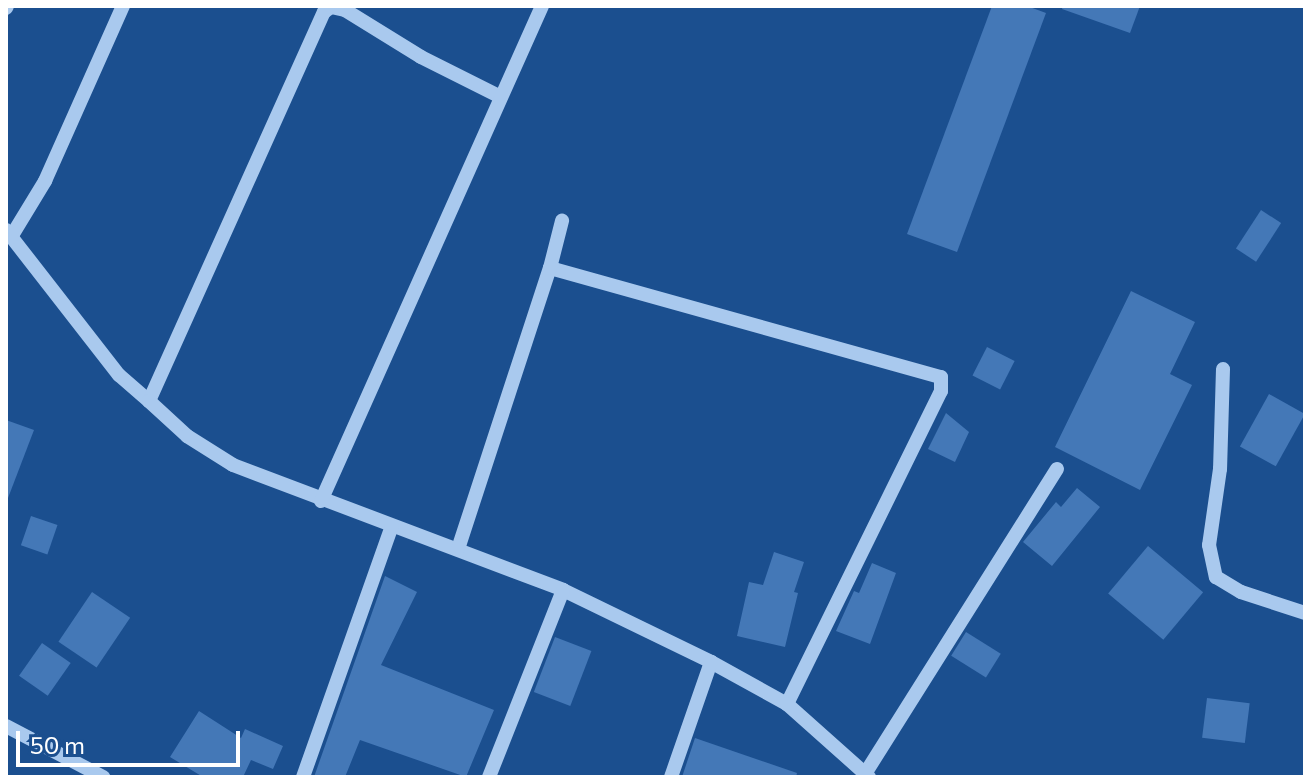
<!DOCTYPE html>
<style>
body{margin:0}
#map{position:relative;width:1311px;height:783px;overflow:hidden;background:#1b4f8f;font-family:Commissioner,sans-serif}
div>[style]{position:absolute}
.building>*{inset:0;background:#4478b7;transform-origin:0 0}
.minor>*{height:14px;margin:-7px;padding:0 7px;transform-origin:7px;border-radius:7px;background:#a9c9ee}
span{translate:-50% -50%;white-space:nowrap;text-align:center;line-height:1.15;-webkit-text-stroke:7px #1b4f8f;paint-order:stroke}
.frame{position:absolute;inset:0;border:8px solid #fff;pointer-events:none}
.scale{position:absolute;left:16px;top:731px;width:224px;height:36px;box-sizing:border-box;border:4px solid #fff;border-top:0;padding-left:10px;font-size:24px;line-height:28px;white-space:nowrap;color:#fff;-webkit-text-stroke:6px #1b4f8f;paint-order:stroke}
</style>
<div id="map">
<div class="building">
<i style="clip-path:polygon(992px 6px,1027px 6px,1046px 13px,957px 252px,907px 234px)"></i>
<i style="clip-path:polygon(1063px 6px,1140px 6px,1130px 33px,1062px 9px)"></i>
<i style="left:1261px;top:210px;width:24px;height:46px;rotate:33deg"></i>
<i style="clip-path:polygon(1131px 291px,1195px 322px,1170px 374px,1192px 385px,1140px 490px,1055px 447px)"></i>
<i style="left:987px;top:347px;width:31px;height:32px;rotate:27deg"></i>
<i style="left:1269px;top:394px;width:41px;height:60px;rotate:29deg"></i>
<i style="clip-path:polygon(946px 413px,969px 432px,955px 462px,928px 449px)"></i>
<i style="clip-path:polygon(6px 420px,34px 430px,8px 498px,6px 498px)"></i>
<i style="clip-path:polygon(1077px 488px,1100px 507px,1052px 566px,1023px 542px,1056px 502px,1061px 507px)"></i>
<i style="left:31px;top:516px;width:28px;height:31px;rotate:19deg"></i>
<i style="left:1148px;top:546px;width:72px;height:62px;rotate:40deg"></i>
<i style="clip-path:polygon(774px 552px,804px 562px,794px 592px,798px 593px,785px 647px,737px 636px,749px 582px,763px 585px)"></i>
<i style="clip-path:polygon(872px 563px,896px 573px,870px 644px,836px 631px,854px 591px,859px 593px)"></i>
<i style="clip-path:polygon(385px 576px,417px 592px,381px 665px,494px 710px,466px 777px,360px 740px,345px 777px,314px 777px)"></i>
<i style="left:92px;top:592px;width:46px;height:60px;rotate:34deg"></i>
<i style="left:966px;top:632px;width:41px;height:28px;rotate:32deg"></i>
<i style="left:555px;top:637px;width:39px;height:59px;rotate:21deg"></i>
<i style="left:42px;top:643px;width:35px;height:40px;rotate:35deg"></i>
<i style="left:1207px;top:698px;width:43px;height:40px;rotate:7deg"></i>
<i style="clip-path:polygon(199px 711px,241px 738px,245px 729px,283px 746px,273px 769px,251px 760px,243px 777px,203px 777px,170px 757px)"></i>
<i style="clip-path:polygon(695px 738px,797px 773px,796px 777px,682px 777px)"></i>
</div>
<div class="minor">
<i style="left:6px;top:8px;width:2px;rotate:-63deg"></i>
<i style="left:6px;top:230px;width:184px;rotate:52.1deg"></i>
<i style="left:119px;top:375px;width:40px;rotate:41deg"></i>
<i style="left:149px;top:401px;width:427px;rotate:-65.8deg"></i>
<i style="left:324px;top:12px;width:9px;rotate:-36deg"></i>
<i style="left:331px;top:7px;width:14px;rotate:12deg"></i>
<i style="left:345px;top:10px;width:89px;rotate:31.7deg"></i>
<i style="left:421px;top:57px;width:87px;rotate:26.6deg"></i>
<i style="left:11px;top:237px;width:66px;rotate:-58.7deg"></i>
<i style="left:45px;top:181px;width:192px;rotate:-66deg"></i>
<i style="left:550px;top:268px;width:406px;rotate:15.6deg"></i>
<i style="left:941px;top:377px;width:14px;rotate:90deg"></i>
<i style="left:941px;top:391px;width:349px;rotate:116.2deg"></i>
<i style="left:1223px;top:369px;width:100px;rotate:91.7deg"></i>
<i style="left:1220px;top:469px;width:77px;rotate:98.2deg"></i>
<i style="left:1209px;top:545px;width:33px;rotate:78deg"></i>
<i style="left:1216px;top:577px;width:29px;rotate:31deg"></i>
<i style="left:1241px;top:592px;width:67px;rotate:18.2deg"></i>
<i style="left:149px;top:401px;width:52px;rotate:42.6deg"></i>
<i style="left:187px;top:436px;width:54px;rotate:32.2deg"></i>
<i style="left:233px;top:465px;width:353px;rotate:20.7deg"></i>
<i style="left:563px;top:590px;width:165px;rotate:25.9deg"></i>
<i style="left:711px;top:662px;width:87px;rotate:28.9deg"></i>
<i style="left:787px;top:704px;width:110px;rotate:41.7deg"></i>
<i style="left:321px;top:501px;width:542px;rotate:-65.94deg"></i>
<i style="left:458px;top:549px;width:296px;rotate:-71.9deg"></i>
<i style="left:550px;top:268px;width:49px;rotate:-75.7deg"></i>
<i style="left:6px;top:726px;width:110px;rotate:27.7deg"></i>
<i style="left:303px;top:777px;width:266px;rotate:-70.5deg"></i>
<i style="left:489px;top:777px;width:201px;rotate:-68.4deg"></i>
<i style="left:671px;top:777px;width:122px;rotate:-70.8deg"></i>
<i style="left:863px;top:777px;width:364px;rotate:-57.8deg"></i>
</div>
<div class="frame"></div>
<div class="scale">50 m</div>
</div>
